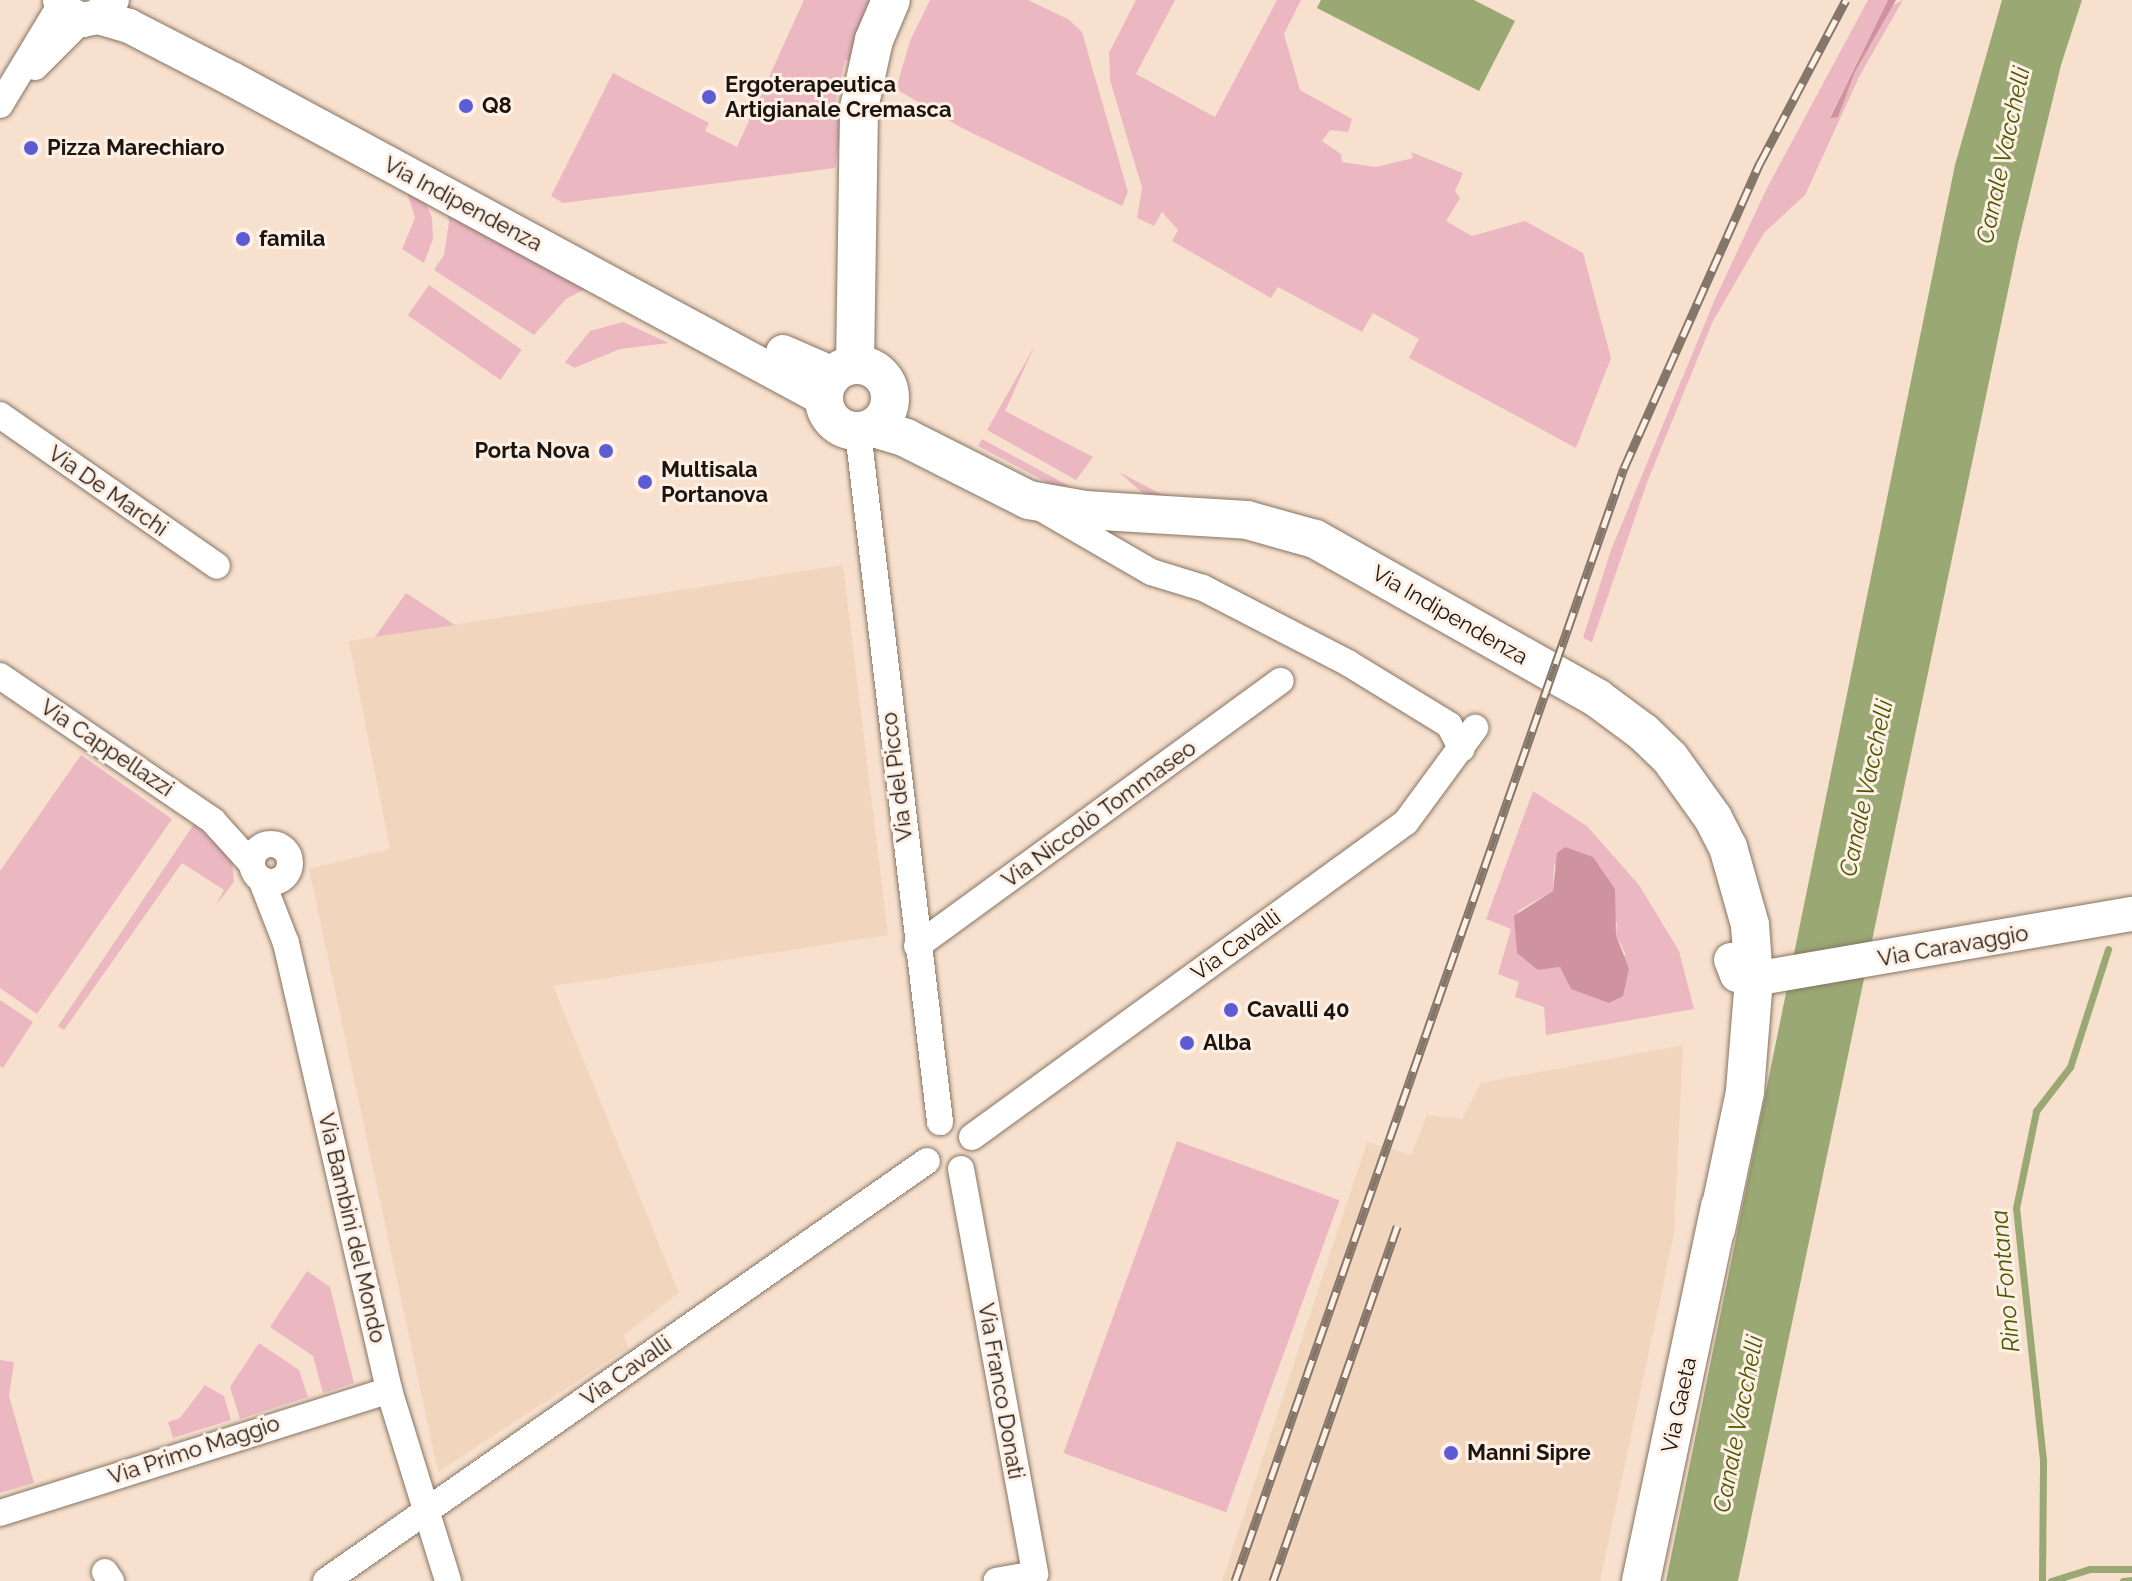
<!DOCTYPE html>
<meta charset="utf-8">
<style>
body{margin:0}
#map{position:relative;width:2132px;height:1581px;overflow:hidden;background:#f7e1ce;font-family:Raleway,sans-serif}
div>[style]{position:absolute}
.built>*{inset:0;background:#f1d5bd}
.green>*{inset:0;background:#ebb8c2;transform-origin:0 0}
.forest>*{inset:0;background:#cf93a0}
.water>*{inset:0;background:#9aa873}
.stream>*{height:7px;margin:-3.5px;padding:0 3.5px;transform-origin:3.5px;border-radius:3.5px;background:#9aa873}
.roads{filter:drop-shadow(0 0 2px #877463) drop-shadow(0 0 2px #877463)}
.minor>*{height:26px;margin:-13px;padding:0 13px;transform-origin:13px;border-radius:13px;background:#fff}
.minor>.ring{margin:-13px;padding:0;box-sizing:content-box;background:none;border:26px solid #fff;border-radius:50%}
.tertiary>*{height:34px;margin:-17px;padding:0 17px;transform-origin:17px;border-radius:17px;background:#fff}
.secondary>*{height:38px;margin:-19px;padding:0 19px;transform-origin:19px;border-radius:19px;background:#fff}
.secondary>.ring{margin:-19px;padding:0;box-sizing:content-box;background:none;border:38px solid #fff;border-radius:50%}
.rail>*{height:9px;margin-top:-4.5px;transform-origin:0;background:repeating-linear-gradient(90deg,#fef0e5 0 18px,#85766a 0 36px);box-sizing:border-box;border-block:2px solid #85766a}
.dots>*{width:22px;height:22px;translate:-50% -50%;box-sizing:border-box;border:4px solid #fef0e5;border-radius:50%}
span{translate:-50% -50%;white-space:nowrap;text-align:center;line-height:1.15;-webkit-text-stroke:6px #fef0e5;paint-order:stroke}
.poi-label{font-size:22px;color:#1c140e;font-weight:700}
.left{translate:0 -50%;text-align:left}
.right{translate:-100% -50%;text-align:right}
.street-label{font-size:22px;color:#1c140e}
.water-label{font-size:24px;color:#4a5800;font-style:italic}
</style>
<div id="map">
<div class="built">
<i style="clip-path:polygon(843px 565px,888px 935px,553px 986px,679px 1293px,624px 1335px,628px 1348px,438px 1472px,309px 869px,390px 849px,349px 641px)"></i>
<i style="clip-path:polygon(1683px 1045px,1674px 1234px,1600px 1581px,1222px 1581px,1367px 1142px,1411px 1155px,1427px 1115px,1462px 1119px,1481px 1083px)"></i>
</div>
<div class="green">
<i style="clip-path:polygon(804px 0,875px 0,852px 61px,845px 60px,835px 105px,844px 107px,835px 168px,563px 203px,551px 196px,613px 73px,709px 123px,705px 131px,737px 147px)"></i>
<i style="clip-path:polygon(930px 0,1028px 0,1068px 19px,1082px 32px,1128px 192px,1122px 206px,962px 128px,896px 89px,910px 41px)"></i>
<i style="clip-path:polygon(1136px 0,1175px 0,1136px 74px,1215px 117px,1277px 0,1301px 0,1284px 34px,1300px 90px,1352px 119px,1348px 132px,1330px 130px,1322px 141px,1341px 154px,1342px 162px,1376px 167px,1413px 158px,1411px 152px,1463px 173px,1455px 191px,1460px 198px,1446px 221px,1472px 236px,1525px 221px,1583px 253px,1611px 358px,1576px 448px,1409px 358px,1419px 339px,1373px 313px,1362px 332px,1278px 287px,1271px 298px,1172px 241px,1178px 230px,1162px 212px,1154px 226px,1137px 218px,1142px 188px,1110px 80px,1109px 53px)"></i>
<i style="clip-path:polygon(1868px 0,1888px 0,1830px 117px,1838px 116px,1855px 72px,1893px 5px,1903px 0,1860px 75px,1805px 195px,1764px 233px,1713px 321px,1648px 480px,1592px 642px,1583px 638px,1611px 550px,1715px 299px,1767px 188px)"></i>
<i style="clip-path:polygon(406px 189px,426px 203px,432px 218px,433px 239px,424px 263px,402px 249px,415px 218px)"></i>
<i style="clip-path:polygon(446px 203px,585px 289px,566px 299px,534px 335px,434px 270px,444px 255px,449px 222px)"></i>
<i style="left:429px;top:285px;width:113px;height:37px;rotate:35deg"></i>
<i style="clip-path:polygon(623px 322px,669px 343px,620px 349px,574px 368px,565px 362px,590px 331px)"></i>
<i style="clip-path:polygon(1035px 345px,1005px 411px,1093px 457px,1076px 480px,987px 430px)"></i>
<i style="clip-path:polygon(982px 439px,1069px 486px,1054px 486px,978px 446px)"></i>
<i style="clip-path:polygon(1119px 472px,1161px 494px,1186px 499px,1146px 496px)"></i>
<i style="clip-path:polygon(406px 593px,455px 625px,375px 637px)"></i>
<i style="clip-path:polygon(81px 755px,172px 819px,37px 1014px,0 988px,0 871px)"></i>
<i style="clip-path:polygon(evenodd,1533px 791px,1587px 826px,1639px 885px,1679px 951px,1694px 1009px,1546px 1035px,1544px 1007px,1515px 997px,1519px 982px,1498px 974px,1511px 929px,1486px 919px,1533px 791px,1554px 864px,1617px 923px,1616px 935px,1626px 955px,1567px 972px,1560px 967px,1538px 970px,1518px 911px,1553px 891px,1554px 864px)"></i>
<i style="clip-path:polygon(194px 824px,232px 859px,234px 882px,216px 905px,224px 890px,182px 863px,64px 1030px,58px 1026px)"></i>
<i style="clip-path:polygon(0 1000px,33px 1022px,3px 1068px,0 1066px)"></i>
<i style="left:1177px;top:1141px;width:173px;height:332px;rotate:20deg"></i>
<i style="clip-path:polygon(307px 1271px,330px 1287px,354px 1383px,323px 1393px,313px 1356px,270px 1327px)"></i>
<i style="clip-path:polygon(259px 1343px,299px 1370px,308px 1397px,240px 1419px,230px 1387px)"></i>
<i style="clip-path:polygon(0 1360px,14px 1362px,9px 1396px,34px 1483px,0 1493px)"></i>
<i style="clip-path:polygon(205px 1385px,224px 1396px,231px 1420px,173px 1438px,168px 1422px,180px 1418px)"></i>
</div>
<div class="forest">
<i style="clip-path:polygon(1888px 0,1896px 0,1855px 72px,1838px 117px,1830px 118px)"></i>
<i style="clip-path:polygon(1565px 847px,1593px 857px,1615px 889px,1616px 935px,1629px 969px,1623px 996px,1609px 1003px,1571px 989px,1560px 967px,1538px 970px,1517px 953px,1514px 916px,1553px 891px,1557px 853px)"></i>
</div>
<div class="water">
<i style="clip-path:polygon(1321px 0,1474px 0,1515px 21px,1479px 91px,1317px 8px)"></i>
<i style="clip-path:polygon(2002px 0,2082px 0,2061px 65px,2018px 243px,1738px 1581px,1666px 1581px,1955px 165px)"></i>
</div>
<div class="stream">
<i style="left:2042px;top:1581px;width:121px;rotate:-89.5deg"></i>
<i style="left:2043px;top:1460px;width:253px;rotate:-96.1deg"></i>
<i style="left:2016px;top:1208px;width:99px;rotate:-78.3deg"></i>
<i style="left:2036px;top:1111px;width:56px;rotate:-52.3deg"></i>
<i style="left:2070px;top:1067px;width:124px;rotate:-72.1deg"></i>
<i style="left:2051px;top:1581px;width:41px;rotate:-17.1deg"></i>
<i style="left:2090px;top:1569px;width:42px"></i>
<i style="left:2123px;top:1581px;width:9px;rotate:-6deg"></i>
</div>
<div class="roads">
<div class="minor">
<i style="left:35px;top:67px;width:66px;rotate:-45deg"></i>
<i style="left:0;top:105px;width:118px;rotate:-58.9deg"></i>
<i style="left:0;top:415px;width:264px;rotate:34.8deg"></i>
<i style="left:858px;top:432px;width:695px;rotate:83.22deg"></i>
<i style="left:1039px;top:507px;width:129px;rotate:30.1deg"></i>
<i style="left:1151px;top:572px;width:54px;rotate:17.1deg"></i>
<i style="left:1203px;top:588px;width:163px;rotate:27.3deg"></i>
<i style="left:1348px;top:663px;width:119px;rotate:31.5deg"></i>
<i style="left:1449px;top:725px;width:27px;rotate:62deg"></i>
<i style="left:0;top:676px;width:258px;rotate:34.2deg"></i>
<i style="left:213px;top:821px;width:58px;rotate:47.8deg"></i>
<i class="ring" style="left:252px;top:844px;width:12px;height:12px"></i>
<i style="left:261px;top:879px;width:69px;rotate:68.7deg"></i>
<i style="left:286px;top:943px;width:459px;rotate:77deg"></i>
<i style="left:389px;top:1390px;width:200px;rotate:72.8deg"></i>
<i style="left:917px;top:946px;width:450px;rotate:-36.1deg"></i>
<i style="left:972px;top:1137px;width:536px;rotate:-35.97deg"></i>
<i style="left:1406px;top:822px;width:117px;rotate:-53.7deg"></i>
<i style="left:961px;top:1169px;width:412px;rotate:79.6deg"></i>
<i style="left:1035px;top:1574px;width:39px;rotate:170deg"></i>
<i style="left:0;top:1513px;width:408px;rotate:-17.5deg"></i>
<i style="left:105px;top:1572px;width:11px;rotate:56deg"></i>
<i style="left:326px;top:1581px;width:733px;rotate:-34.95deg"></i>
</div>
<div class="tertiary">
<i style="left:60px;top:0;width:15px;rotate:62deg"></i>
<i style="left:67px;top:13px;width:17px;rotate:25deg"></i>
<i style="left:82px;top:20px;width:16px;rotate:-11deg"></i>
<i style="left:98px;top:17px;width:22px;rotate:-51deg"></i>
<i style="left:98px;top:17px;width:32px;rotate:16deg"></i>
<i style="left:129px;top:26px;width:116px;rotate:27.2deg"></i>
<i style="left:232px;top:79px;width:673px;rotate:28.39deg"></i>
<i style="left:783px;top:352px;width:55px;rotate:23.7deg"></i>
<i style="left:1731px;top:960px;width:16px;rotate:68deg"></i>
<i style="left:1737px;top:975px;width:17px;rotate:13deg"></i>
<i style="left:1754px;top:979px;width:384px;rotate:-9.8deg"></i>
</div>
<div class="secondary">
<i class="ring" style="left:824px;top:365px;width:28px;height:28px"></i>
<i style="left:855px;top:365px;width:257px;rotate:-89.1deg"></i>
<i style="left:859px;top:108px;width:70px;rotate:-77.6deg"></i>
<i style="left:874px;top:40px;width:43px;rotate:-67deg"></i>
<i style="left:874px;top:428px;width:34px;rotate:17deg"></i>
<i style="left:906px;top:438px;width:138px;rotate:26.8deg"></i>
<i style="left:1029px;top:500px;width:57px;rotate:10.1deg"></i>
<i style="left:1085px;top:510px;width:162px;rotate:3.5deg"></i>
<i style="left:1247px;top:520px;width:71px;rotate:15.6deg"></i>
<i style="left:1315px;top:539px;width:324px;rotate:29.4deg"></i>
<i style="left:1597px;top:698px;width:57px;rotate:36.5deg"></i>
<i style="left:1643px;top:732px;width:37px;rotate:44deg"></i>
<i style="left:1670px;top:758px;width:74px;rotate:54.4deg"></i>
<i style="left:1713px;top:818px;width:33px;rotate:63deg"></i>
<i style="left:1728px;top:847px;width:81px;rotate:74.2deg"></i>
<i style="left:1750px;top:925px;width:54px;rotate:85.8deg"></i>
<i style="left:1754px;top:979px;width:113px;rotate:94.6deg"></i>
<i style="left:1745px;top:1092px;width:141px;rotate:101.9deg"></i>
<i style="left:1641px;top:1581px;width:383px;rotate:-78.1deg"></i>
</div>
</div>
<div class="rail">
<i style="left:1235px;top:1581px;width:1179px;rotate:-70.74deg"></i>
<i style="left:1624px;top:468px;width:334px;rotate:-66deg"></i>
<i style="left:1760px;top:163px;width:184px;rotate:-62.2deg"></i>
<i style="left:1273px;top:1581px;width:376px;rotate:-70.7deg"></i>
</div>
<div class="dots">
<i style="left:709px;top:97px;background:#5d5cd4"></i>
<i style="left:466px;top:106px;background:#5d5cd4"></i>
<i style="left:31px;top:148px;background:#5d5cd4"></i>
<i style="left:243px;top:239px;background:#5d5cd4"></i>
<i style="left:606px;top:451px;background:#5d5cd4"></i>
<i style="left:645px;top:482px;background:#5d5cd4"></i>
<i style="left:1231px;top:1010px;background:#5d5cd4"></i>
<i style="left:1187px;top:1043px;background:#5d5cd4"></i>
<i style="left:1451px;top:1453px;background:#5d5cd4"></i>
</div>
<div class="poi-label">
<span class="left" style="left:725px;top:97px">Ergoterapeutica<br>Artigianale Cremasca</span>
<span class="left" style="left:482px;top:106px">Q8</span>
<span class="left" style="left:47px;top:148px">Pizza Marechiaro</span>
<span class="left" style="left:259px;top:239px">famila</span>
<span class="right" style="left:590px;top:451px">Porta Nova</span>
<span class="left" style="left:661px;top:482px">Multisala<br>Portanova</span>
<span class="left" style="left:1247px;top:1010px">Cavalli 40</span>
<span class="left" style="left:1203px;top:1043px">Alba</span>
<span class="left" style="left:1467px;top:1453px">Manni Sipre</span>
</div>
<div class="street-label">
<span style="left:463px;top:204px;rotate:28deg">Via Indipendenza</span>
<span style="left:108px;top:491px;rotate:35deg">Via De Marchi</span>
<span style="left:1450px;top:615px;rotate:30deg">Via Indipendenza</span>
<span style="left:107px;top:748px;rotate:34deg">Via Cappellazzi</span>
<span style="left:897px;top:777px;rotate:-97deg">Via del Picco</span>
<span style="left:1099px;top:814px;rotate:-36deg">Via Niccolò Tommaseo</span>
<span style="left:1236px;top:945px;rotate:-36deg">Via Cavalli</span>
<span style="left:1953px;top:946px;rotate:-10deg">Via Caravaggio</span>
<span style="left:352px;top:1228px;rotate:77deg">Via Bambini del Mondo</span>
<span style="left:626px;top:1371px;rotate:-35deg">Via Cavalli</span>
<span style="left:1001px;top:1391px;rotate:80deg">Via Franco Donati</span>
<span style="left:1679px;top:1405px;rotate:-78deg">Via Gaeta</span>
<span style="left:194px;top:1450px;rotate:-18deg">Via Primo Maggio</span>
</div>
<div class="water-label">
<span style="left:2003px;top:155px;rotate:-78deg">Canale Vacchelli</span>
<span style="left:1866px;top:788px;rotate:-78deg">Canale Vacchelli</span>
<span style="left:2005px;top:1281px;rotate:-95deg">Rino Fontana</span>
<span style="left:1738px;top:1424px;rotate:-79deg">Canale Vacchelli</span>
</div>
</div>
